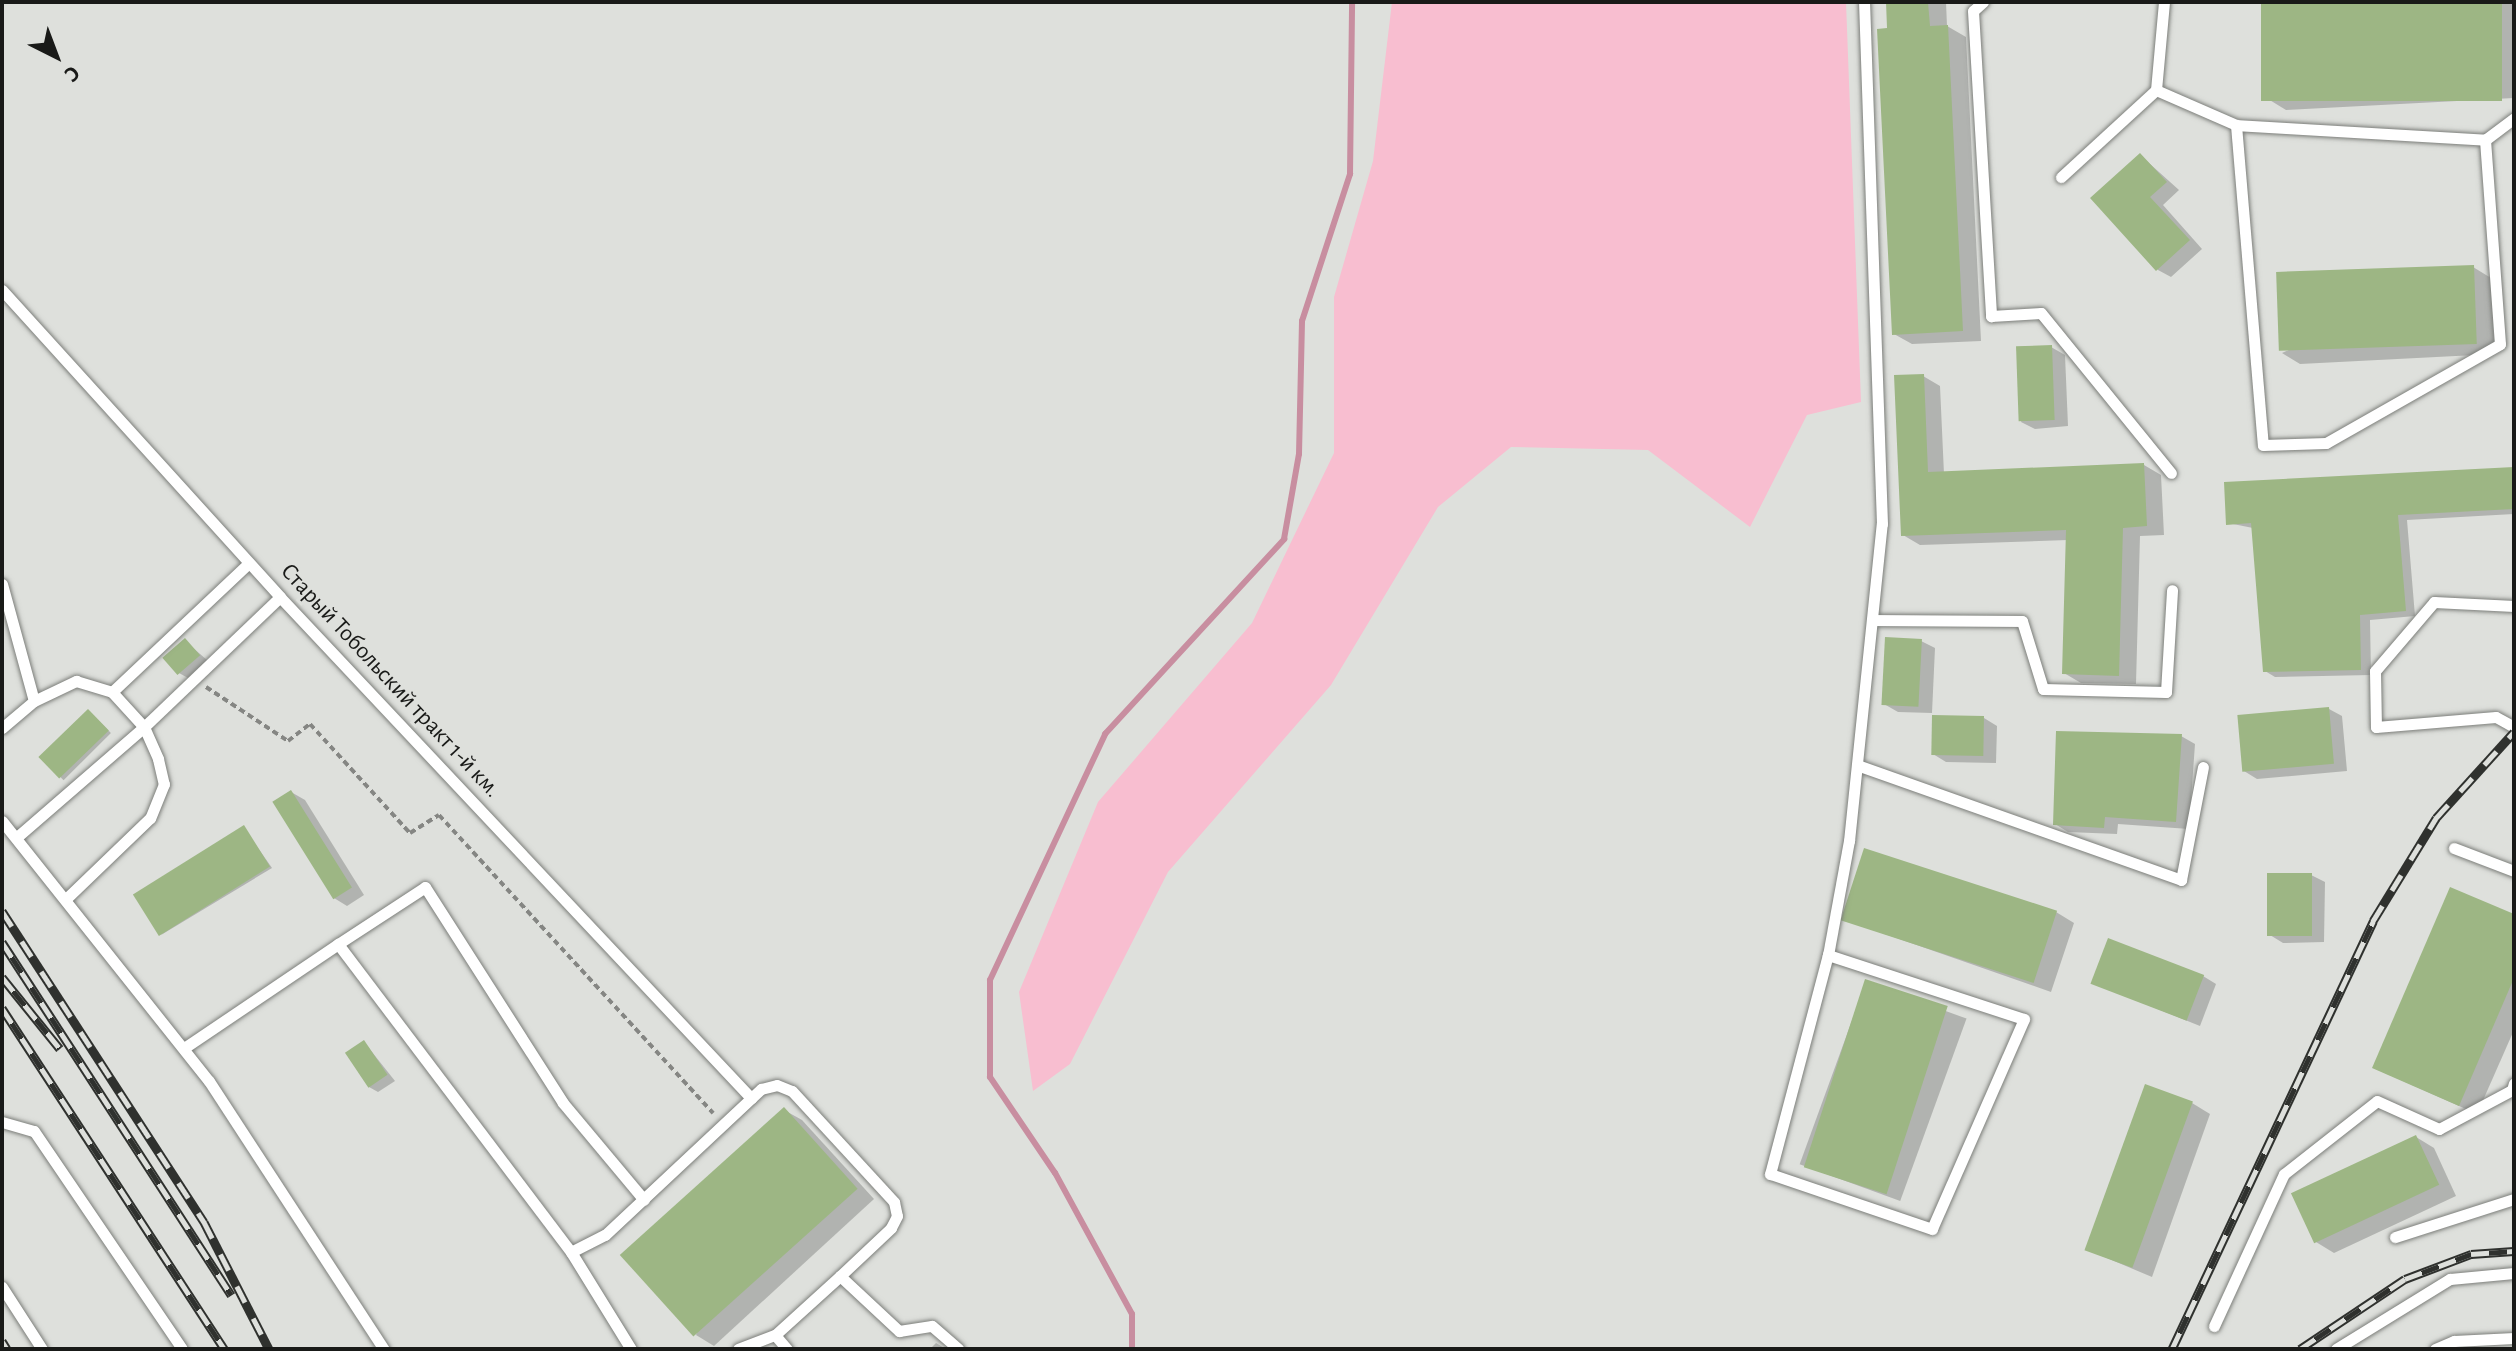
<!DOCTYPE html>
<meta charset="utf-8">
<style>
body{margin:0}
#map{position:relative;width:2516px;height:1351px;overflow:hidden;background:#dee0dc;font-family:"Alegreya Sans",sans-serif}
div>[style]{position:absolute}
.green>*{inset:0;background:#f8bed0}
.shadow>*{inset:0;background:#0003;transform-origin:0 0}
.stream>*{height:6px;margin:-3px;padding:0 3px;transform-origin:3px;border-radius:3px;background:#c88ea0}
.building>*{inset:0;background:#9db684;transform-origin:0 0}
.path>*{height:4px;margin-top:-2px;transform-origin:0;background:repeating-linear-gradient(90deg,#858683 0 6px,transparent 0 10px)}
.roads{filter:drop-shadow(0 0 2px #7c7e7a) drop-shadow(0 0 2px #7c7e7a)}
.lane>*{height:11px;margin:-5.5px;padding:0 5.5px;transform-origin:5.5px;border-radius:5.5px;background:#fff}
.rail>*{height:9px;margin-top:-4.5px;transform-origin:0;background:repeating-linear-gradient(90deg,#dee0dc 0 18px,#2f312e 0 36px);box-sizing:border-box;border-block:2px solid #2f312e}
span{translate:-50% -50%;white-space:nowrap;text-align:center;line-height:1.15;-webkit-text-stroke:6px #dee0dc;paint-order:stroke}
.street-label{font-size:24px;color:#191a18}
.frame{position:absolute;inset:0;border:4px solid #191a18;pointer-events:none}
.north{position:absolute;left:16px;top:16px;width:80px;height:80px;-webkit-text-stroke:6px #dee0dc;paint-order:stroke;rotate:138deg;font-size:22px;font-weight:700;line-height:32px;text-align:center;color:#191a18}
.north::after{content:'';display:block;margin:auto;width:28px;height:36px;background:#191a18;clip-path:polygon(50% 0,100% 100%,50% 72%,0 100%)}
</style>
<div id="map">
<div class="green">
<i style="clip-path:polygon(1392px 2px,1846px 2px,1861px 402px,1807px 415px,1750px 527px,1648px 450px,1511px 447px,1438px 507px,1331px 685px,1168px 872px,1070px 1064px,1033px 1091px,1019px 992px,1098px 802px,1252px 623px,1334px 453px,1334px 297px,1373px 161px)"></i>
</div>
<div class="shadow">
<i style="clip-path:polygon(1888px 2px,1946px 2px,1947px 26px,1966px 37px,1981px 341px,1912px 344px,1894px 334px)"></i>
<i style="clip-path:polygon(2263px 2px,2514px 2px,2514px 98px,2286px 110px,2268px 99px)"></i>
<i style="clip-path:polygon(2140px 155px,2179px 190px,2163px 205px,2202px 249px,2171px 277px,2158px 270px,2092px 198px)"></i>
<i style="clip-path:polygon(2473px 267px,2491px 278px,2495px 354px,2300px 364px,2282px 353px)"></i>
<i style="clip-path:polygon(2051px 347px,2065px 355px,2068px 426px,2035px 429px,2021px 422px)"></i>
<i style="clip-path:polygon(1923px 376px,1940px 386px,1944px 474px,2144px 465px,2161px 475px,2164px 535px,2140px 536px,2136px 684px,2081px 683px,2064px 673px,2068px 540px,1920px 545px,1903px 535px)"></i>
<i style="clip-path:polygon(2514px 469px,2514px 514px,2407px 520px,2415px 616px,2370px 620px,2371px 675px,2275px 677px,2265px 671px,2253px 528px,2228px 523px)"></i>
<i style="clip-path:polygon(185px 641px,207px 660px,188px 678px,179px 673px)"></i>
<i style="clip-path:polygon(1921px 641px,1935px 648px,1932px 713px,1898px 712px,1884px 704px)"></i>
<i style="clip-path:polygon(2329px 709px,2342px 716px,2347px 771px,2257px 779px,2244px 771px)"></i>
<i style="left:89px;top:711px;width:31px;height:67px;rotate:45deg"></i>
<i style="clip-path:polygon(1984px 718px,1997px 726px,1996px 763px,1946px 762px,1933px 754px)"></i>
<i style="clip-path:polygon(2181px 736px,2195px 744px,2189px 829px,2118px 824px,2117px 834px,2068px 832px,2055px 824px)"></i>
<i style="clip-path:polygon(291px 792px,305px 800px,364px 895px,347px 906px,334px 898px,274px 803px)"></i>
<i style="clip-path:polygon(244px 828px,272px 868px,161px 935px)"></i>
<i style="clip-path:polygon(2311px 875px,2325px 882px,2324px 942px,2283px 943px,2270px 935px)"></i>
<i style="clip-path:polygon(2056px 912px,2074px 923px,2051px 992px,1845px 920px)"></i>
<i style="clip-path:polygon(2514px 917px,2514px 1030px,2477px 1114px,2374px 1068px)"></i>
<i style="clip-path:polygon(2203px 976px,2216px 984px,2200px 1026px,2093px 983px)"></i>
<i style="left:1866px;top:982px;width:107px;height:194px;rotate:20deg"></i>
<i style="clip-path:polygon(364px 1042px,395px 1081px,378px 1092px,369px 1087px)"></i>
<i style="clip-path:polygon(2192px 1103px,2210px 1114px,2152px 1277px,2088px 1250px)"></i>
<i style="clip-path:polygon(784px 1110px,802px 1120px,874px 1199px,714px 1346px,696px 1335px)"></i>
<i style="clip-path:polygon(2416px 1137px,2434px 1148px,2456px 1196px,2334px 1253px,2316px 1242px)"></i>
<i style="clip-path:polygon(936px 1343px,946px 1349px,930px 1349px)"></i>
</div>
<div class="stream">
<i style="left:1132px;top:1349px;width:35px;rotate:-90deg"></i>
<i style="left:1132px;top:1314px;width:161px;rotate:-118.6deg"></i>
<i style="left:1055px;top:1173px;width:116px;rotate:-124.1deg"></i>
<i style="left:990px;top:1077px;width:97px;rotate:-90deg"></i>
<i style="left:990px;top:980px;width:272px;rotate:-64.9deg"></i>
<i style="left:1105px;top:734px;width:265px;rotate:-47.4deg"></i>
<i style="left:1284px;top:539px;width:86px;rotate:-80deg"></i>
<i style="left:1299px;top:454px;width:133px;rotate:-88.7deg"></i>
<i style="left:1302px;top:321px;width:155px;rotate:-71.9deg"></i>
<i style="left:1350px;top:174px;width:172px;rotate:-89.3deg"></i>
</div>
<div class="building">
<i style="clip-path:polygon(1886px 2px,1928px 2px,1930px 26px,1948px 25px,1963px 331px,1892px 335px,1877px 29px,1887px 28px)"></i>
<i style="left:2261px;top:2px;width:241px;height:99px"></i>
<i style="clip-path:polygon(2140px 153px,2167px 182px,2150px 197px,2190px 240px,2156px 271px,2090px 198px)"></i>
<i style="left:2474px;top:265px;width:79px;height:198px;rotate:88deg"></i>
<i style="left:2052px;top:345px;width:75px;height:36px;rotate:88deg"></i>
<i style="clip-path:polygon(1924px 374px,1928px 472px,2144px 463px,2147px 526px,2123px 528px,2119px 676px,2062px 674px,2066px 530px,1901px 536px,1894px 375px)"></i>
<i style="clip-path:polygon(2514px 467px,2514px 509px,2398px 515px,2406px 611px,2360px 615px,2361px 670px,2263px 672px,2251px 523px,2226px 525px,2224px 482px)"></i>
<i style="left:1885px;top:637px;width:37px;height:68px;rotate:3deg"></i>
<i style="left:185px;top:638px;width:23px;height:30px;rotate:49deg"></i>
<i style="left:2329px;top:707px;width:57px;height:92px;rotate:85deg"></i>
<i style="left:88px;top:709px;width:30px;height:69px;rotate:46deg"></i>
<i style="left:1932px;top:715px;width:52px;height:40px;rotate:1deg"></i>
<i style="clip-path:polygon(2056px 731px,2182px 734px,2176px 822px,2105px 817px,2104px 828px,2053px 825px)"></i>
<i style="left:291px;top:790px;width:115px;height:22px;rotate:58deg"></i>
<i style="left:244px;top:825px;width:49px;height:131px;rotate:58deg"></i>
<i style="left:1864px;top:848px;width:203px;height:76px;rotate:18deg"></i>
<i style="left:2267px;top:873px;width:45px;height:63px"></i>
<i style="clip-path:polygon(2450px 887px,2514px 914px,2514px 978px,2459px 1106px,2372px 1068px)"></i>
<i style="left:2108px;top:938px;width:103px;height:49px;rotate:21deg"></i>
<i style="left:1865px;top:979px;width:87px;height:198px;rotate:18deg"></i>
<i style="left:364px;top:1040px;width:42px;height:23px;rotate:56deg"></i>
<i style="left:2145px;top:1084px;width:51px;height:177px;rotate:20deg"></i>
<i style="left:784px;top:1107px;width:110px;height:221px;rotate:48deg"></i>
<i style="left:2416px;top:1135px;width:55px;height:138px;rotate:65deg"></i>
</div>
<div class="path">
<i style="left:206px;top:687px;width:98px;rotate:33.4deg"></i>
<i style="left:288px;top:741px;width:28px;rotate:-38deg"></i>
<i style="left:310px;top:724px;width:148px;rotate:47.5deg"></i>
<i style="left:410px;top:833px;width:34px;rotate:-32deg"></i>
<i style="left:439px;top:815px;width:405px;rotate:47.4deg"></i>
</div>
<div class="roads">
<div class="lane">
<i style="left:1983px;top:2px;width:13px;rotate:138deg"></i>
<i style="left:1973px;top:11px;width:306px;rotate:86.6deg"></i>
<i style="left:1991px;top:316px;width:50px;rotate:-3.4deg"></i>
<i style="left:2041px;top:313px;width:206px;rotate:50.9deg"></i>
<i style="left:2164px;top:2px;width:88px;rotate:95.2deg"></i>
<i style="left:2156px;top:90px;width:87px;rotate:23.6deg"></i>
<i style="left:2236px;top:125px;width:321px;rotate:85.2deg"></i>
<i style="left:2263px;top:445px;width:63px;rotate:-1.8deg"></i>
<i style="left:2326px;top:443px;width:200px;rotate:-29.6deg"></i>
<i style="left:2500px;top:344px;width:205px;rotate:-94.2deg"></i>
<i style="left:2485px;top:140px;width:36px;rotate:-37deg"></i>
<i style="left:2236px;top:125px;width:249px;rotate:3.4deg"></i>
<i style="left:2061px;top:177px;width:129px;rotate:-42.5deg"></i>
<i style="left:2px;top:290px;width:414px;rotate:47.8deg"></i>
<i style="left:280px;top:597px;width:688px;rotate:46.77deg"></i>
<i style="left:2px;top:584px;width:121px;rotate:74.7deg"></i>
<i style="left:2514px;top:606px;width:80px;rotate:-177.1deg"></i>
<i style="left:2434px;top:602px;width:91px;rotate:130.5deg"></i>
<i style="left:2375px;top:671px;width:56px;rotate:89deg"></i>
<i style="left:2376px;top:727px;width:120px;rotate:-4.8deg"></i>
<i style="left:2496px;top:717px;width:21px;rotate:29deg"></i>
<i style="left:1872px;top:620px;width:150px;rotate:0.4deg"></i>
<i style="left:2022px;top:621px;width:71px;rotate:72.8deg"></i>
<i style="left:2043px;top:689px;width:123px;rotate:1.4deg"></i>
<i style="left:2166px;top:692px;width:102px;rotate:-86.6deg"></i>
<i style="left:112px;top:692px;width:188px;rotate:-43.3deg"></i>
<i style="left:2px;top:728px;width:42px;rotate:-40.2deg"></i>
<i style="left:34px;top:701px;width:47px;rotate:-25.5deg"></i>
<i style="left:76px;top:681px;width:38px;rotate:17deg"></i>
<i style="left:112px;top:692px;width:47px;rotate:47.6deg"></i>
<i style="left:144px;top:727px;width:35px;rotate:66deg"></i>
<i style="left:158px;top:759px;width:26px;rotate:77deg"></i>
<i style="left:164px;top:784px;width:37px;rotate:112deg"></i>
<i style="left:150px;top:818px;width:115px;rotate:136.1deg"></i>
<i style="left:1857px;top:765px;width:344px;rotate:19.5deg"></i>
<i style="left:2181px;top:880px;width:115px;rotate:-79deg"></i>
<i style="left:2px;top:821px;width:332px;rotate:51.5deg"></i>
<i style="left:209px;top:1081px;width:320px;rotate:56.9deg"></i>
<i style="left:17px;top:837px;width:168px;rotate:-40.9deg"></i>
<i style="left:144px;top:727px;width:188px;rotate:-43.7deg"></i>
<i style="left:2454px;top:848px;width:64px;rotate:21deg"></i>
<i style="left:338px;top:944px;width:104px;rotate:-33.2deg"></i>
<i style="left:425px;top:887px;width:256px;rotate:57.4deg"></i>
<i style="left:563px;top:1103px;width:126px;rotate:50.1deg"></i>
<i style="left:1828px;top:955px;width:206px;rotate:18.1deg"></i>
<i style="left:2024px;top:1019px;width:229px;rotate:113.7deg"></i>
<i style="left:1932px;top:1229px;width:171px;rotate:-161.2deg"></i>
<i style="left:1770px;top:1174px;width:227px;rotate:-75.2deg"></i>
<i style="left:1828px;top:955px;width:116px;rotate:-79.6deg"></i>
<i style="left:1849px;top:841px;width:319px;rotate:-84.1deg"></i>
<i style="left:1882px;top:524px;width:522px;rotate:-91.97deg"></i>
<i style="left:184px;top:1048px;width:186px;rotate:-34deg"></i>
<i style="left:338px;top:944px;width:386px;rotate:52.9deg"></i>
<i style="left:571px;top:1252px;width:114px;rotate:58.3deg"></i>
<i style="left:2px;top:1122px;width:33px;rotate:16deg"></i>
<i style="left:34px;top:1131px;width:263px;rotate:55.8deg"></i>
<i style="left:2395px;top:1237px;width:125px;rotate:-17.7deg"></i>
<i style="left:571px;top:1252px;width:38px;rotate:-27deg"></i>
<i style="left:605px;top:1235px;width:214px;rotate:-43.1deg"></i>
<i style="left:761px;top:1089px;width:16px;rotate:-14deg"></i>
<i style="left:777px;top:1085px;width:16px;rotate:22deg"></i>
<i style="left:792px;top:1091px;width:151px;rotate:47.4deg"></i>
<i style="left:894px;top:1202px;width:14px;rotate:78deg"></i>
<i style="left:897px;top:1216px;width:13px;rotate:117deg"></i>
<i style="left:891px;top:1228px;width:70px;rotate:136.7deg"></i>
<i style="left:840px;top:1276px;width:81px;rotate:43deg"></i>
<i style="left:899px;top:1331px;width:33px;rotate:-9deg"></i>
<i style="left:932px;top:1326px;width:35px;rotate:41deg"></i>
<i style="left:2px;top:1287px;width:74px;rotate:57.2deg"></i>
<i style="left:2214px;top:1326px;width:167px;rotate:-65.3deg"></i>
<i style="left:2284px;top:1174px;width:118px;rotate:-38.1deg"></i>
<i style="left:2377px;top:1101px;width:68px;rotate:24.3deg"></i>
<i style="left:2439px;top:1129px;width:83px;rotate:-28.1deg"></i>
<i style="left:2512px;top:1090px;width:7px;rotate:-74deg"></i>
<i style="left:738px;top:1349px;width:40px;rotate:-21deg"></i>
<i style="left:787px;top:1349px;width:18px;rotate:-131deg"></i>
<i style="left:775px;top:1335px;width:88px;rotate:-42.2deg"></i>
<i style="left:2336px;top:1349px;width:134px;rotate:-31.6deg"></i>
<i style="left:2450px;top:1279px;width:64px;rotate:-5.4deg"></i>
<i style="left:2435px;top:1349px;width:21px;rotate:-23deg"></i>
<i style="left:2454px;top:1341px;width:60px;rotate:-2.9deg"></i>
</div>
</div>
<div class="rail">
<i style="left:2px;top:911px;width:371px;rotate:57deg"></i>
<i style="left:204px;top:1222px;width:143px;rotate:62.9deg"></i>
<i style="left:2px;top:942px;width:421px;rotate:57deg"></i>
<i style="left:2px;top:977px;width:92px;rotate:51.1deg"></i>
<i style="left:2px;top:1008px;width:407px;rotate:56.9deg"></i>
<i style="left:2px;top:1341px;width:9px;rotate:58deg"></i>
<i style="left:2172px;top:1349px;width:473px;rotate:-64.8deg"></i>
<i style="left:2373px;top:921px;width:121px;rotate:-58.5deg"></i>
<i style="left:2436px;top:818px;width:116px;rotate:-47.8deg"></i>
<i style="left:2300px;top:1349px;width:126px;rotate:-33.7deg"></i>
<i style="left:2405px;top:1279px;width:71px;rotate:-20.7deg"></i>
<i style="left:2471px;top:1254px;width:43px;rotate:-4deg"></i>
</div>
<div class="street-label">
<span style="left:390px;top:681px;rotate:47deg">Старый Тобольский тракт 1-й км.</span>
</div>
<div class="frame"></div>
<div class="north">С</div>
</div>
